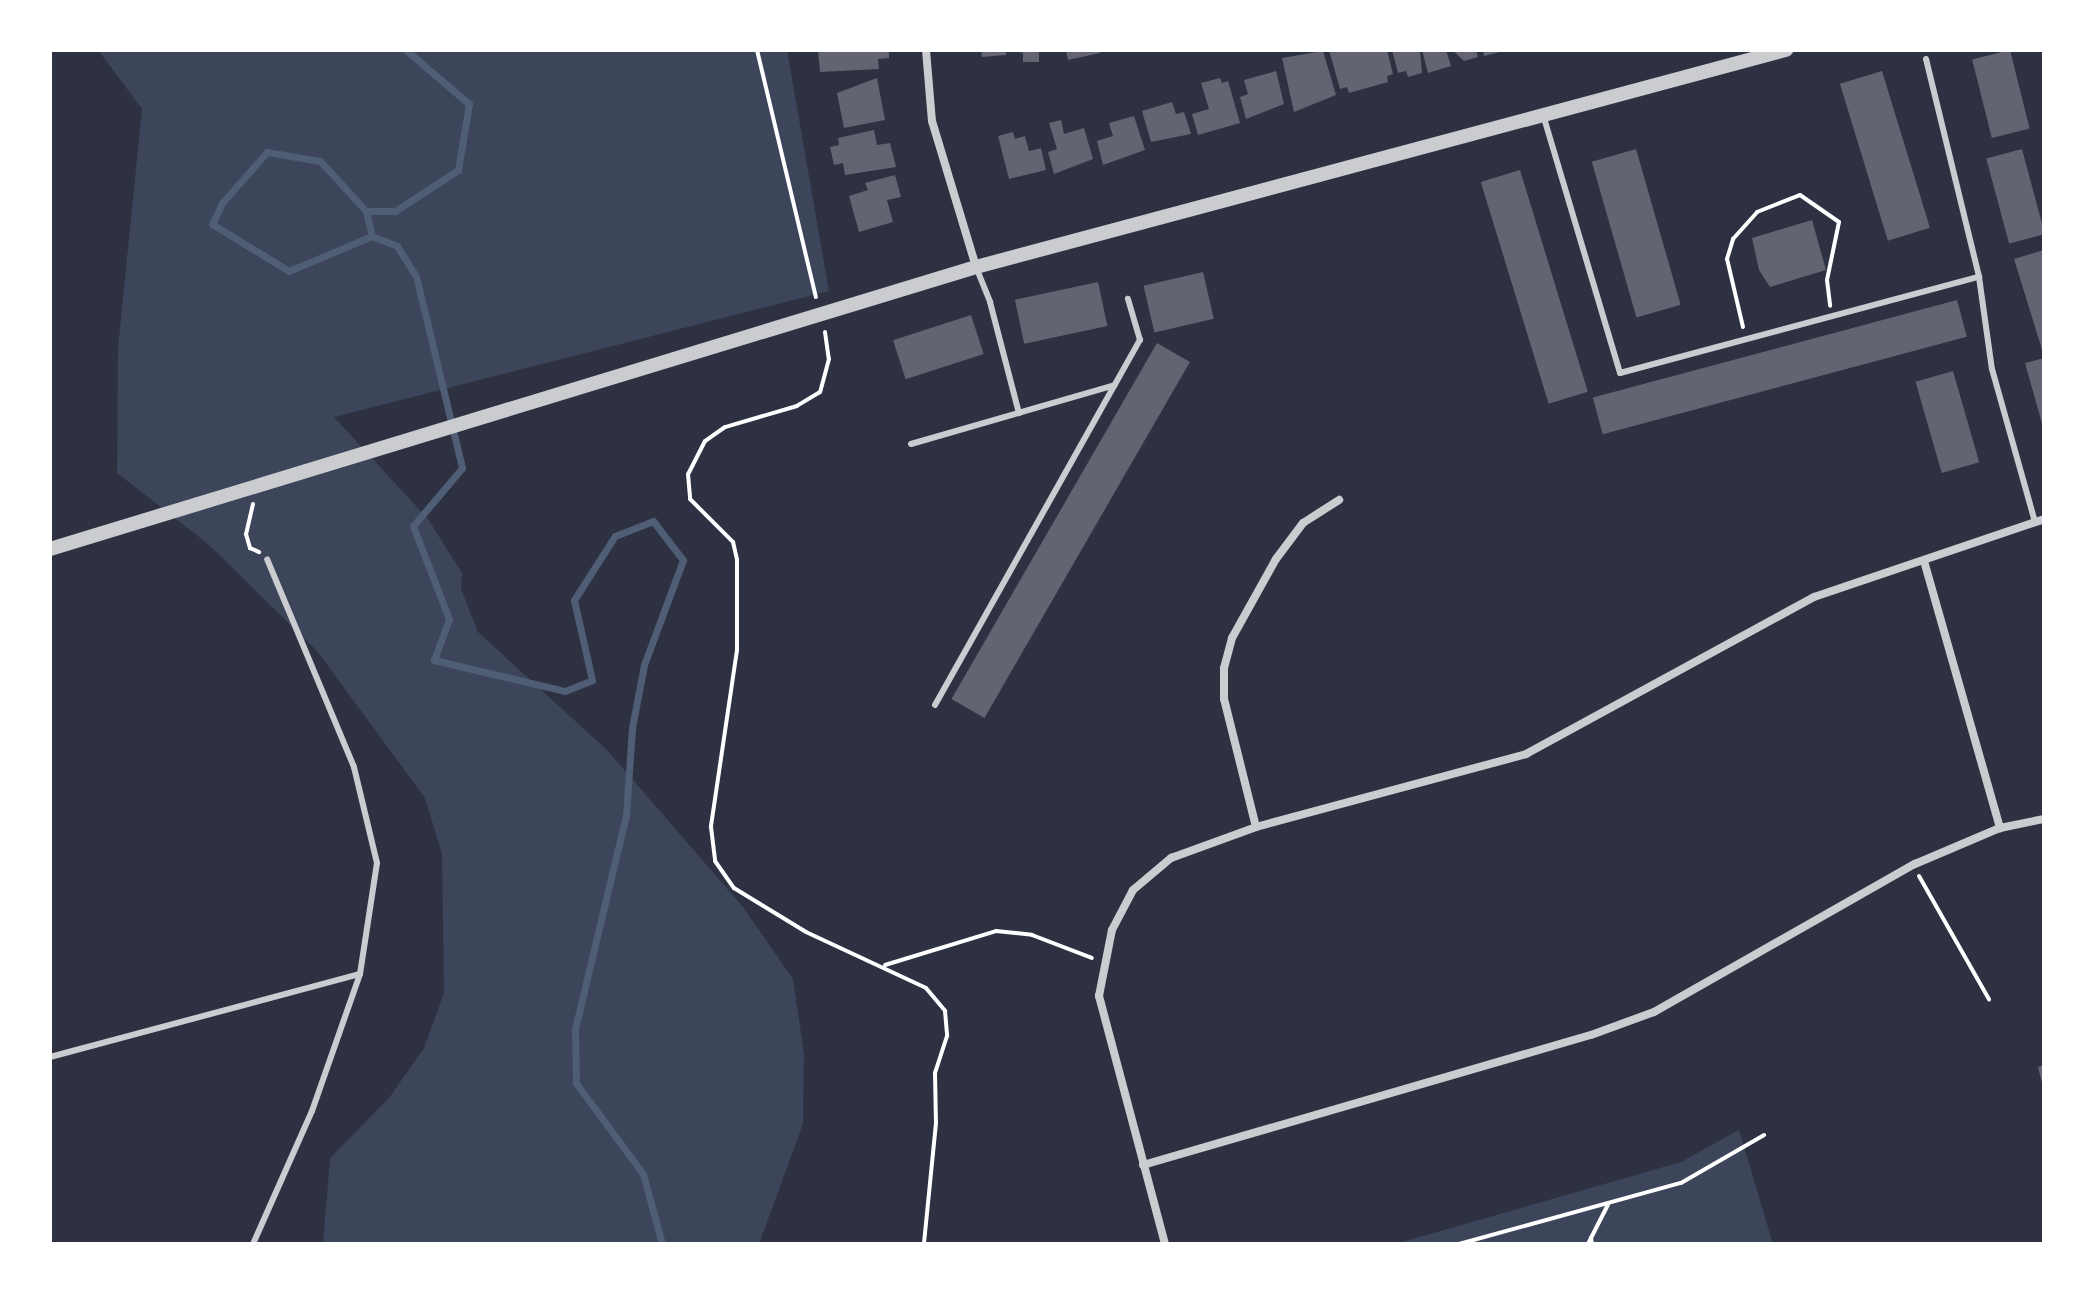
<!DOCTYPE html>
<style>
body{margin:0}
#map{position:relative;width:2094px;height:1294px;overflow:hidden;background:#2d3142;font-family:"Playfair Display",serif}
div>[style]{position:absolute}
.green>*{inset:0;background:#3c4559}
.stream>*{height:7px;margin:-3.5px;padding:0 3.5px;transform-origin:3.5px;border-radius:3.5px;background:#4f5d75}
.building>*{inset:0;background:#626471;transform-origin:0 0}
.path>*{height:4px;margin:-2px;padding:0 2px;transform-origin:2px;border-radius:2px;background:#fff}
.service>*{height:6px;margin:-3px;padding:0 3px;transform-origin:3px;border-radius:3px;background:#caccd0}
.minor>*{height:8px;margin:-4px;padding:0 4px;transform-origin:4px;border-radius:4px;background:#caccd0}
.tertiary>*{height:14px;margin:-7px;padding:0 7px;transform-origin:7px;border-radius:7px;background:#caccd0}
span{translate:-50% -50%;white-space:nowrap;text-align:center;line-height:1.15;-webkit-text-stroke:8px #fff;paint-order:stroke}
.frame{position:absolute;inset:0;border:52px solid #fff;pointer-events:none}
</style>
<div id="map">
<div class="green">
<i style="clip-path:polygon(98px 50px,787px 50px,829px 291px,334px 417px,428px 519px,462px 573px,461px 589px,478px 632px,608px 751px,743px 907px,793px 979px,804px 1054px,803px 1124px,759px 1244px,323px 1244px,330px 1158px,389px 1098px,424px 1048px,444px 993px,442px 854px,425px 798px,317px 651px,208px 544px,117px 473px,118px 348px,142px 109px)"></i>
<i style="clip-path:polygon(1739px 1130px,1773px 1244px,1395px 1244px,1681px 1162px)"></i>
</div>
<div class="stream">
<i style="left:406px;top:50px;width:83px;rotate:40.6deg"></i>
<i style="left:469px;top:104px;width:67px;rotate:99.5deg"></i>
<i style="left:458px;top:170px;width:75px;rotate:146.9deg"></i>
<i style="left:395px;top:211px;width:29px;rotate:180deg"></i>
<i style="left:366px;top:211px;width:26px;rotate:77deg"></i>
<i style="left:372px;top:236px;width:27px;rotate:22deg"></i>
<i style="left:397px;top:246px;width:36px;rotate:58deg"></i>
<i style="left:416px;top:276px;width:197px;rotate:76.5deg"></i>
<i style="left:462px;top:468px;width:76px;rotate:130.2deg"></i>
<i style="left:413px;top:526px;width:100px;rotate:68.8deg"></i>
<i style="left:449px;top:619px;width:44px;rotate:110.1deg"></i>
<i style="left:434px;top:660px;width:135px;rotate:13.3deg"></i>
<i style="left:565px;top:691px;width:29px;rotate:-22deg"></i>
<i style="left:592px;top:680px;width:82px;rotate:-102.7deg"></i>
<i style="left:574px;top:600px;width:76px;rotate:-57.4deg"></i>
<i style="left:615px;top:536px;width:41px;rotate:-21.5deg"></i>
<i style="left:653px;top:521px;width:49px;rotate:52.4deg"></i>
<i style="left:683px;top:560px;width:112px;rotate:110.4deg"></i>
<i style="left:644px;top:665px;width:64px;rotate:100.8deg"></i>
<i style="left:632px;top:728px;width:87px;rotate:93.9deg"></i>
<i style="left:626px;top:815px;width:220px;rotate:103.4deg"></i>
<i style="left:575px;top:1029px;width:54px;rotate:88.9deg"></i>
<i style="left:576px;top:1083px;width:113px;rotate:53.6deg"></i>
<i style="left:643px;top:1174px;width:73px;rotate:74.8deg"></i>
<i style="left:366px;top:211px;width:68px;rotate:-132.6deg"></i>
<i style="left:320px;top:161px;width:54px;rotate:-170.4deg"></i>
<i style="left:267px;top:152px;width:68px;rotate:131.4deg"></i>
<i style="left:222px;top:203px;width:23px;rotate:115deg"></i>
<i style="left:212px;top:224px;width:90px;rotate:31.4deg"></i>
<i style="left:289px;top:271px;width:90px;rotate:-22.9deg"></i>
</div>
<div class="building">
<i style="clip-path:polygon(818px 50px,889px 50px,889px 58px,878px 59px,879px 69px,820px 72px)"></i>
<i style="clip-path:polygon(981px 50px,1006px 50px,1006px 55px,982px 57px)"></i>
<i style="clip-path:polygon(1015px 50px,1039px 50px,1039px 62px,1023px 62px,1023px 53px)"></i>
<i style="clip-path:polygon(1066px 50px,1100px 50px,1100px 53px,1068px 60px)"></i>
<i style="clip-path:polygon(1329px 50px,1387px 50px,1393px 74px,1387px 76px,1388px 82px,1349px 93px,1347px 87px,1340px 89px)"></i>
<i style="clip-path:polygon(1392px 50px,1420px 50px,1422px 73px,1408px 77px,1406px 71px,1398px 73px)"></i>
<i style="clip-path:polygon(1422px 50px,1446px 50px,1451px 66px,1428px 73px)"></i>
<i style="clip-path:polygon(1452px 50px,1476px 50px,1478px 57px,1464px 61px)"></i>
<i style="clip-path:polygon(1483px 50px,1503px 50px,1504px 51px,1484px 56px)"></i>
<i style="left:2010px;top:50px;width:81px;height:39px;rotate:76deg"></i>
<i style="clip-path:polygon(1323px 51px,1336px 95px,1294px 112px,1282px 58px)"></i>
<i style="clip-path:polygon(1276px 71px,1284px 104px,1246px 119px,1240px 97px,1248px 94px,1244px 80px)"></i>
<i style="left:1882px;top:71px;width:164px;height:44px;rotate:73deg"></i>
<i style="clip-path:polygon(877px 78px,885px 120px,844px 128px,837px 93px)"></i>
<i style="clip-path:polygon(1220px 78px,1222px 83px,1228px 81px,1240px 123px,1198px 135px,1192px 114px,1209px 109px,1201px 83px)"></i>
<i style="clip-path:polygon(1172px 102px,1176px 114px,1184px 112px,1191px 134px,1151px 142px,1142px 111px)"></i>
<i style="clip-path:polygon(1134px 116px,1145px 150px,1103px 165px,1097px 141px,1113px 136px,1109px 123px)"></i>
<i style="clip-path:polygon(1061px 120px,1064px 134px,1084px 128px,1093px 159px,1054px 174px,1048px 152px,1057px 149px,1049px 123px)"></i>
<i style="clip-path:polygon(874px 130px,877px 145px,890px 143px,896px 167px,845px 175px,843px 163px,834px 165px,830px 147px,839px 145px,838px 138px)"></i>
<i style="clip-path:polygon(1013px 132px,1015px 139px,1025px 136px,1029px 151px,1041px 148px,1046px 170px,1009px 179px,998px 136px)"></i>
<i style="left:1636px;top:149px;width:162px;height:46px;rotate:74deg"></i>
<i style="left:2022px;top:149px;width:88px;height:37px;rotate:75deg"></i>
<i style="left:1520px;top:170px;width:232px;height:41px;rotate:73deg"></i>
<i style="clip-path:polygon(895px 175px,901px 197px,887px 200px,893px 222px,859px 232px,849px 196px,868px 190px,865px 183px)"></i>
<i style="clip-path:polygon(1812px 220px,1826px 270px,1770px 287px,1759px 270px,1752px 238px)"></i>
<i style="clip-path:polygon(2044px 250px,2044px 353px,2043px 353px,2014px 259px)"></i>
<i style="left:1203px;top:272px;width:48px;height:61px;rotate:77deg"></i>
<i style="left:1098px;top:282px;width:45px;height:85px;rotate:78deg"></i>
<i style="left:1957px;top:300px;width:38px;height:377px;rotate:75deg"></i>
<i style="left:971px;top:315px;width:41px;height:82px;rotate:72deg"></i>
<i style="left:1157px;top:343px;width:38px;height:411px;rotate:30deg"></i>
<i style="clip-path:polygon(2044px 358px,2044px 427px,2043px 427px,2025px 363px)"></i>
<i style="left:1953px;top:371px;width:95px;height:39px;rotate:74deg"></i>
<i style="clip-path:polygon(2044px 1065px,2044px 1087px,2043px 1087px,2038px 1067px)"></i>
</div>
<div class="path">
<i style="left:757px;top:50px;width:254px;rotate:76.6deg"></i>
<i style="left:1743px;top:327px;width:70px;rotate:-103.2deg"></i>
<i style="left:1727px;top:259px;width:21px;rotate:-73deg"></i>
<i style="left:1733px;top:239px;width:36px;rotate:-48deg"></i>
<i style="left:1757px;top:212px;width:46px;rotate:-21.6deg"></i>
<i style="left:1800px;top:195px;width:47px;rotate:34.7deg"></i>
<i style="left:1839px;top:222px;width:59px;rotate:101.7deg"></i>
<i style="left:1827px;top:280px;width:26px;rotate:83deg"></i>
<i style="left:825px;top:332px;width:27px;rotate:82deg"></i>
<i style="left:829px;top:359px;width:34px;rotate:105deg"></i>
<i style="left:820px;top:392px;width:27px;rotate:149deg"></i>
<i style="left:797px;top:406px;width:75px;rotate:163.7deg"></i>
<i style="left:725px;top:427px;width:24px;rotate:145deg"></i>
<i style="left:705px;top:441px;width:37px;rotate:117deg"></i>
<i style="left:688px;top:474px;width:25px;rotate:85deg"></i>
<i style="left:690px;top:499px;width:61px;rotate:45deg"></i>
<i style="left:733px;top:542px;width:18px;rotate:77deg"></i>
<i style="left:737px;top:560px;width:90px;rotate:90deg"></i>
<i style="left:737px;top:650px;width:179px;rotate:98.4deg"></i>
<i style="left:711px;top:827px;width:34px;rotate:83deg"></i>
<i style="left:715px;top:861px;width:33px;rotate:55deg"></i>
<i style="left:734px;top:888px;width:84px;rotate:31.4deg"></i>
<i style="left:806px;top:932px;width:132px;rotate:25deg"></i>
<i style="left:926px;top:988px;width:30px;rotate:50deg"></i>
<i style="left:945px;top:1011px;width:25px;rotate:85deg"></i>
<i style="left:947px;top:1036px;width:39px;rotate:108deg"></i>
<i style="left:935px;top:1073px;width:50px;rotate:88.9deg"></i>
<i style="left:936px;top:1123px;width:122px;rotate:95.7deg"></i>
<i style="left:253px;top:504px;width:31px;rotate:103deg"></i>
<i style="left:246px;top:534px;width:15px;rotate:74deg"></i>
<i style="left:250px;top:548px;width:10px;rotate:24deg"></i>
<i style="left:1919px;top:876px;width:142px;rotate:60.4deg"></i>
<i style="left:885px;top:965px;width:116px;rotate:-17deg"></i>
<i style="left:996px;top:931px;width:36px;rotate:6deg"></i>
<i style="left:1032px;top:935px;width:64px;rotate:21deg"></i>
<i style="left:1591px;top:1238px;width:37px;rotate:-63deg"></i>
<i style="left:1459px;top:1244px;width:230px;rotate:-15.4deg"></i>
<i style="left:1681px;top:1183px;width:96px;rotate:-30deg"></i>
<i style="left:1588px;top:1244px;width:7px;rotate:-63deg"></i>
<i style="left:1591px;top:1238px;width:6px;rotate:81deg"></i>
</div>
<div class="service">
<i style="left:1926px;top:59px;width:224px;rotate:76.3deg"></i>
<i style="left:1979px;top:277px;width:93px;rotate:82deg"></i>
<i style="left:1992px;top:369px;width:159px;rotate:74.3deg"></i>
<i style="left:1544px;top:118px;width:266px;rotate:73.4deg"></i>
<i style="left:1620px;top:373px;width:372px;rotate:-15deg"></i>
<i style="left:976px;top:267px;width:38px;rotate:68deg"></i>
<i style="left:990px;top:302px;width:115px;rotate:75.4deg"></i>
<i style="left:911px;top:444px;width:212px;rotate:-16.1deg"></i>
<i style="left:935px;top:705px;width:419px;rotate:-60.7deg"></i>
<i style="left:1140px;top:340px;width:43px;rotate:-106.3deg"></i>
<i style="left:50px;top:1057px;width:321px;rotate:-15deg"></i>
<i style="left:253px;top:1244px;width:145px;rotate:-66.1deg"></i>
<i style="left:312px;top:1111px;width:145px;rotate:-70.7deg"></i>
<i style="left:360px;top:974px;width:112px;rotate:-81.3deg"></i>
<i style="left:377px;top:863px;width:99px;rotate:-103.5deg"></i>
<i style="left:354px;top:767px;width:225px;rotate:-112.7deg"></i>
</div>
<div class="minor">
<i style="left:926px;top:50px;width:71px;rotate:85.2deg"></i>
<i style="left:932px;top:121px;width:152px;rotate:73.2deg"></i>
<i style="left:1924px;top:561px;width:278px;rotate:74.1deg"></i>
<i style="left:1256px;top:827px;width:132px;rotate:-104deg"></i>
<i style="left:1224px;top:699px;width:31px;rotate:-90deg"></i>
<i style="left:1224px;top:668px;width:31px;rotate:-75deg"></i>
<i style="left:1232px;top:638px;width:90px;rotate:-60.9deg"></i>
<i style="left:1276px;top:559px;width:45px;rotate:-53.1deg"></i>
<i style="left:1303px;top:523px;width:43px;rotate:-32.6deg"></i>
<i style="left:1143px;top:1165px;width:466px;rotate:-16.2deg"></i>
<i style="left:1591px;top:1035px;width:67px;rotate:-20.1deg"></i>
<i style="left:1654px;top:1012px;width:300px;rotate:-29.6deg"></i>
<i style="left:1915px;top:864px;width:92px;rotate:-23deg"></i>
<i style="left:2000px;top:828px;width:45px;rotate:-11.6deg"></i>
<i style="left:1165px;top:1244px;width:257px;rotate:-104.9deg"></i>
<i style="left:1099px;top:996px;width:67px;rotate:-78.9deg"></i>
<i style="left:1112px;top:930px;width:45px;rotate:-62.3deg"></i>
<i style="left:1133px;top:890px;width:50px;rotate:-40.1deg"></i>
<i style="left:1171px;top:858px;width:90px;rotate:-20deg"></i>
<i style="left:1256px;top:827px;width:280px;rotate:-15.1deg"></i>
<i style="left:1526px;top:754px;width:328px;rotate:-28.6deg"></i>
<i style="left:1814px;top:597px;width:243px;rotate:-18.7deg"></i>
</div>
<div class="tertiary">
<i style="left:50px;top:549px;width:968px;rotate:-16.94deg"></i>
<i style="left:976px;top:267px;width:839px;rotate:-15deg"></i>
</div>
<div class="frame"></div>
</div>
